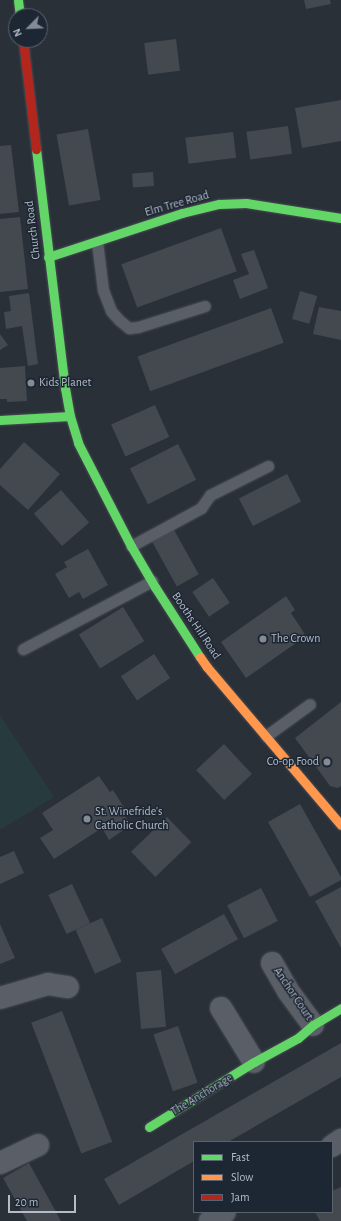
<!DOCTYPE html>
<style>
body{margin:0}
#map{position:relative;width:341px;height:1221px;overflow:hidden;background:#2a3038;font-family:"Alegreya Sans",sans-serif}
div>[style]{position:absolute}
.green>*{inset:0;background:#273a3e}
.building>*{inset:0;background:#444950;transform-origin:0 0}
.roads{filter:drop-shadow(0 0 1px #484c53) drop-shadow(0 0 1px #484c53)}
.lane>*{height:11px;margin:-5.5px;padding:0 5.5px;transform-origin:5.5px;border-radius:5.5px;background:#5a5e66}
.street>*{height:22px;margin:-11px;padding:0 11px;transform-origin:11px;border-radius:11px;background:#5a5e66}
.fast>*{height:9px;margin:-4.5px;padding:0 4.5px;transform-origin:4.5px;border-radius:4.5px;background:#63d668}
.slow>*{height:9px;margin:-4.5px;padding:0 4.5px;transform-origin:4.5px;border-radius:4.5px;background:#ff974d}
.jam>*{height:9px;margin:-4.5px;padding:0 4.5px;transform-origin:4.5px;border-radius:4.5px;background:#b3261e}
.dots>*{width:11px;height:11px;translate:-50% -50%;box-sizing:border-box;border:2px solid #1d2633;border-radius:50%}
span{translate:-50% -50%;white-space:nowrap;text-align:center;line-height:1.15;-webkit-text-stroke:3px #1d2633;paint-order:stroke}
.street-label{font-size:12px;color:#b4bcc9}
.poi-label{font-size:12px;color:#b4bcc9}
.left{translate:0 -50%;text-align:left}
.right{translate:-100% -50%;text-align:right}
.legend{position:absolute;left:193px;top:1141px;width:140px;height:72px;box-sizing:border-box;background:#1d2633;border:1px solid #59626f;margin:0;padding:5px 7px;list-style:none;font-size:12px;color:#b4bcc9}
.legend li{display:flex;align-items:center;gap:8px;height:20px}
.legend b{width:20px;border:1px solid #59626f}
.north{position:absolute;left:8px;top:8px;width:40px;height:40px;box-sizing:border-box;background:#1d2633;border:1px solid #59626f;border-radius:50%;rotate:246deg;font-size:11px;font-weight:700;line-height:16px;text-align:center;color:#b4bcc9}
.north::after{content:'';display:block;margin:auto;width:14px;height:18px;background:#848b96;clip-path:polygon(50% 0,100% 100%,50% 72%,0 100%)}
.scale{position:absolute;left:8px;top:1195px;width:68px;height:18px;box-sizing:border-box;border:2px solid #b4bcc9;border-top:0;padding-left:5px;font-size:12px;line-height:14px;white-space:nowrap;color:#b4bcc9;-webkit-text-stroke:3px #1d2633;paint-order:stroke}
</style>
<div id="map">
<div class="green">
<i style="clip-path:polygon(0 715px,54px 797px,0 830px)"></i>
</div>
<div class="building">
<i style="clip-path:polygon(304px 0,330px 0,331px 4px,306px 9px)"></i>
<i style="left:176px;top:39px;width:32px;height:32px;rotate:83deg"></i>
<i style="clip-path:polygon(341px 100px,341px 141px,302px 148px,295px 108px)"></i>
<i style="left:288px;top:126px;width:28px;height:42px;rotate:82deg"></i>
<i style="left:88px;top:129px;width:72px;height:32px;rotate:80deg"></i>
<i style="left:233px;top:132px;width:26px;height:48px;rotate:83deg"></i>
<i style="clip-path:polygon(11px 145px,19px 212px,0 214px,0 146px)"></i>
<i style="left:153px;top:172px;width:14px;height:21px;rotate:86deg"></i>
<i style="clip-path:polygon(20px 217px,28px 289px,0 292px,0 219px)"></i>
<i style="left:221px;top:228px;width:46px;height:106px;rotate:70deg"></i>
<i style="clip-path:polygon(254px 250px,268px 288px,240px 299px,233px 280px,249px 274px,241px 254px)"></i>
<i style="left:300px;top:291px;width:18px;height:29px;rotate:16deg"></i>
<i style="clip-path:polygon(29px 293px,38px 364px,28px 366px,22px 326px,6px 329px,4px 312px,11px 311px,9px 296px)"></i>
<i style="clip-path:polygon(319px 307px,341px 311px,341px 340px,313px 334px)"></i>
<i style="left:271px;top:308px;width:37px;height:142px;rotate:70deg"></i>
<i style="clip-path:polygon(0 334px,8px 345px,0 350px)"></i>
<i style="clip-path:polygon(25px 366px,27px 401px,7px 402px,7px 399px,0 399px,0 368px)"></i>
<i style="left:155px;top:405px;width:35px;height:48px;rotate:66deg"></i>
<i style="clip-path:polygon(24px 442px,60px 474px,28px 510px,0 485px,0 469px)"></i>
<i style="left:178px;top:444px;width:40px;height:54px;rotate:63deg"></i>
<i style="left:287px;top:474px;width:31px;height:54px;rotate:63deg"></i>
<i style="left:61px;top:490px;width:43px;height:36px;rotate:49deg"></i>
<i style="left:173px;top:528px;width:53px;height:25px;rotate:61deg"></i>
<i style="clip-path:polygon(88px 549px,108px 585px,83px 599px,79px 592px,69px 598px,55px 574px,67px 567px,64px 562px)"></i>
<i style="left:213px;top:578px;width:30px;height:25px;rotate:56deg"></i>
<i style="clip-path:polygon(286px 596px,295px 610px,291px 613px,306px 636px,246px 678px,221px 642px)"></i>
<i style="left:123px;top:607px;width:40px;height:52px;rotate:58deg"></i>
<i style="left:154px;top:654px;width:29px;height:40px;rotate:56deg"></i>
<i style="clip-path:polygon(341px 702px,341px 786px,338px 788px,330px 786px,295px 738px)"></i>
<i style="left:224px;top:744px;width:41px;height:38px;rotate:47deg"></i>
<i style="clip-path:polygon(99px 776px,110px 792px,113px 790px,127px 812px,124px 814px,131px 825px,109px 840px,102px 828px,54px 859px,40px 838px,53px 830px,42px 813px)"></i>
<i style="clip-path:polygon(300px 804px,341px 877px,341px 880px,310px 897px,268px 822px)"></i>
<i style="left:167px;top:817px;width:35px;height:50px;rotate:46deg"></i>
<i style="clip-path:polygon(14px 851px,24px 873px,0 884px,0 857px)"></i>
<i style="left:72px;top:884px;width:43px;height:26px;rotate:65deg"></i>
<i style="clip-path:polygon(341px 887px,341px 948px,315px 901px)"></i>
<i style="left:261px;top:888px;width:37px;height:38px;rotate:63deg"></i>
<i style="left:224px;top:914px;width:29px;height:72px;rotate:61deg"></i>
<i style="left:102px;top:918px;width:48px;height:29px;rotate:66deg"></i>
<i style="clip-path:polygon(0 924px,15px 958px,0 964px)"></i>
<i style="left:161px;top:970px;width:57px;height:25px;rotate:85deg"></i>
<i style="left:62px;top:1011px;width:140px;height:33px;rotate:69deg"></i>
<i style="left:178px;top:1026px;width:60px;height:26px;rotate:71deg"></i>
<i style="clip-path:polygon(341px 1043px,341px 1077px,228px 1142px,194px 1142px,194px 1161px,119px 1205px,104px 1179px)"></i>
<i style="clip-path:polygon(29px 1163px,61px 1221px,27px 1221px,3px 1178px)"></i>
<i style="clip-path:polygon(341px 1187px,341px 1221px,320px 1221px,315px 1212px,332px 1212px,332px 1191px)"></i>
</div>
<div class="roads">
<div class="lane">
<i style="left:97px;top:242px;width:48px;rotate:82.9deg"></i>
<i style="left:103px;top:290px;width:22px;rotate:69deg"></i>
<i style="left:111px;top:311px;width:12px;rotate:48deg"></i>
<i style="left:119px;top:320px;width:13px;rotate:39deg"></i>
<i style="left:129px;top:328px;width:9px;rotate:-6deg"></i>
<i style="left:138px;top:327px;width:70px;rotate:-17.4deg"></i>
<i style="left:131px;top:546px;width:80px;rotate:-28.5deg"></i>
<i style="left:201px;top:508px;width:16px;rotate:-55deg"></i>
<i style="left:210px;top:495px;width:65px;rotate:-26.6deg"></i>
<i style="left:23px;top:649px;width:146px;rotate:-27.8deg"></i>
<i style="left:266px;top:736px;width:54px;rotate:-36deg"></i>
</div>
<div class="street">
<i style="left:272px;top:963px;width:32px;rotate:60deg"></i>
<i style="left:288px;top:991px;width:42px;rotate:53.7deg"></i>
<i style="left:0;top:998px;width:50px;rotate:-16.3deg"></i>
<i style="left:48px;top:984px;width:20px;rotate:9deg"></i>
<i style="left:221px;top:1008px;width:63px;rotate:58.6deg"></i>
<i style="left:332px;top:1146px;width:11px;rotate:-34deg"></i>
<i style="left:0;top:1163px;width:42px;rotate:-25.3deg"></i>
<i style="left:210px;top:1221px;width:17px;rotate:-31deg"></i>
</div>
<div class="fast">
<i style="left:18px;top:0;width:16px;rotate:83deg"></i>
<i style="left:36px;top:149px;width:241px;rotate:83.1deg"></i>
<i style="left:65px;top:388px;width:28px;rotate:80deg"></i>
<i style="left:70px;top:416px;width:28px;rotate:73deg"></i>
<i style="left:78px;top:443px;width:116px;rotate:62.8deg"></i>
<i style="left:131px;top:546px;width:48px;rotate:59.7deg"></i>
<i style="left:155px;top:587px;width:83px;rotate:57.3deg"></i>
<i style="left:48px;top:257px;width:141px;rotate:-18.2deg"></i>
<i style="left:182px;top:213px;width:38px;rotate:-14deg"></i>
<i style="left:219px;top:204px;width:27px;rotate:-2deg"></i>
<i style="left:246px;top:203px;width:96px;rotate:9deg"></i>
<i style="left:0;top:420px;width:70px;rotate:-3.3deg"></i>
<i style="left:149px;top:1127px;width:123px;rotate:-31.8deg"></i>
<i style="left:254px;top:1062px;width:50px;rotate:-28.6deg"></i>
<i style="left:298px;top:1038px;width:20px;rotate:-41deg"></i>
<i style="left:313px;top:1025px;width:33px;rotate:-31deg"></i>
</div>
<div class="slow">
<i style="left:200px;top:657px;width:12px;rotate:55deg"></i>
<i style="left:207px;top:667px;width:207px;rotate:49.7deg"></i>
</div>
<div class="jam">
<i style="left:23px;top:40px;width:110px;rotate:83.2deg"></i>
</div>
</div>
<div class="dots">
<i style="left:31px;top:383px;background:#848b96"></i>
<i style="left:263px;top:639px;background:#848b96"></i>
<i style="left:327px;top:762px;background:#848b96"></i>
<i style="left:87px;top:819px;background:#848b96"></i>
</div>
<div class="street-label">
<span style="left:177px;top:204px;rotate:-16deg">Elm Tree Road</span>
<span style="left:33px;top:230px;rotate:-97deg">Church Road</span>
<span style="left:196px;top:626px;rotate:56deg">Booths Hill Road</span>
<span style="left:293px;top:994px;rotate:56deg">Anchor Court</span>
<span style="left:202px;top:1095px;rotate:-31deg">The Anchorage</span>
</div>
<div class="poi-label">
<span class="left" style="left:39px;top:383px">Kids Planet</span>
<span class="left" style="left:271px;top:639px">The Crown</span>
<span class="right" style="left:319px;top:762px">Co-op Food</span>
<span class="left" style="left:95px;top:819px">St. Winefride's<br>Catholic Church</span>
</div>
<ul class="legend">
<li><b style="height:5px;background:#63d668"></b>Fast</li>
<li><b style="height:5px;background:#ff974d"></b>Slow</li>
<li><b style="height:5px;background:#b3261e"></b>Jam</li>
</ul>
<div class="north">N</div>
<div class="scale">20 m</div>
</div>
